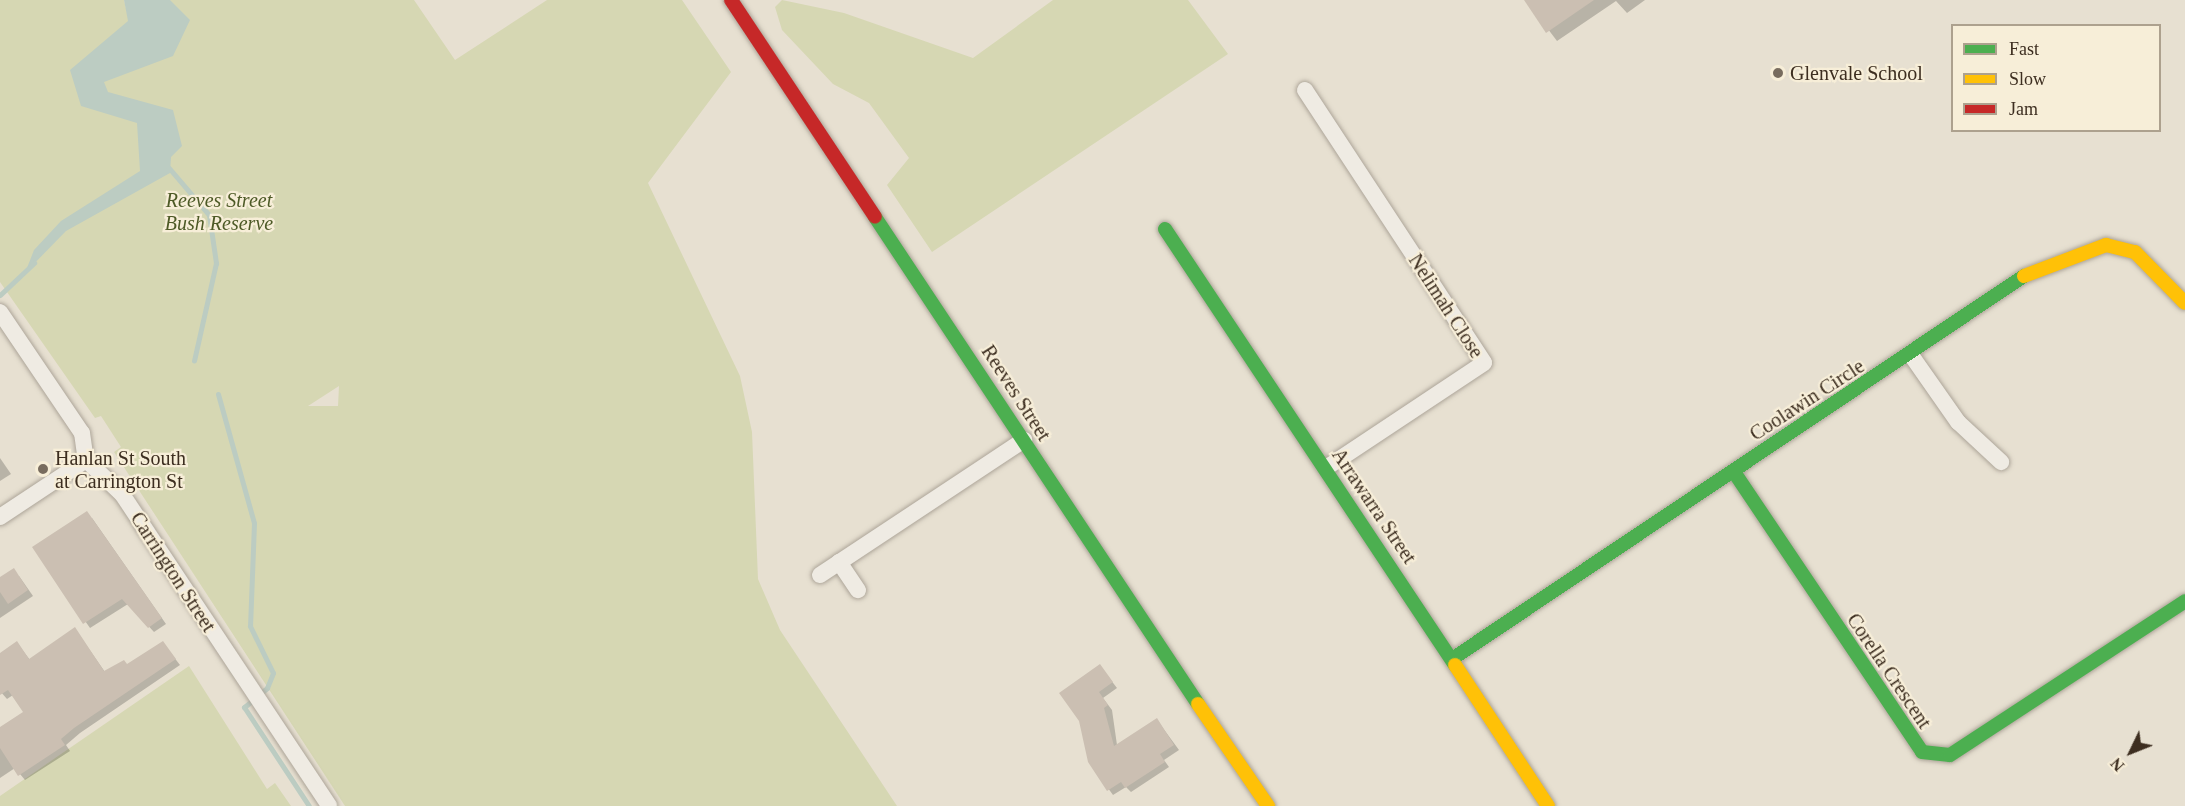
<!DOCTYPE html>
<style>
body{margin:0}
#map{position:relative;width:2185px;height:806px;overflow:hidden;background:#e7e0d1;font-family:"Times New Roman",serif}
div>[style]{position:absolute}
.green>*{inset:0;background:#d6d7b3}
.water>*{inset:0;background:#bcccc2}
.shadow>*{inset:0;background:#0003}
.stream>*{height:5px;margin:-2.5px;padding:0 2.5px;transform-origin:2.5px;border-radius:2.5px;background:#bcccc2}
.building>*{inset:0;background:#cbbfb2}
.roads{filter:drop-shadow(0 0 2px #ada599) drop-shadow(0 0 2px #ada599)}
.street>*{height:16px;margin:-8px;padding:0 8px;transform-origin:8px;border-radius:8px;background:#efebe3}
.fast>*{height:14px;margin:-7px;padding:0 7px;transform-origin:7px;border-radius:7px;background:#4caf50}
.slow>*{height:14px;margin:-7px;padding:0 7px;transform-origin:7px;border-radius:7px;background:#ffc107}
.jam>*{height:14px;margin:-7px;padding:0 7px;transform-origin:7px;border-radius:7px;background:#c62828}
.dots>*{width:16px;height:16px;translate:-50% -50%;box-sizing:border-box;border:3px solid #f7eed8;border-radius:50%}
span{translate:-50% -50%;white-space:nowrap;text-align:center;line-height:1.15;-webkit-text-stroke:4.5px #f7eed8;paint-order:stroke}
.poi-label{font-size:20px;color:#3d2e20}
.left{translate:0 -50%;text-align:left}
.park-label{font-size:20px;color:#4d5a26;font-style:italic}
.street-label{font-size:20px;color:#3d2e20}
.legend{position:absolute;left:1951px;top:24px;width:210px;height:108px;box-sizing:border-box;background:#f7eed8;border:2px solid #ada18e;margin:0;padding:8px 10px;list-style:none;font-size:18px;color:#3d2e20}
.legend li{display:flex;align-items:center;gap:12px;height:30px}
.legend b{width:30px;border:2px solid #ada18e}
.north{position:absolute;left:2101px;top:722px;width:60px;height:60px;-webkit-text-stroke:4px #f7eed8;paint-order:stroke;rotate:227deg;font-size:16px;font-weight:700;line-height:24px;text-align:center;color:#3d2e20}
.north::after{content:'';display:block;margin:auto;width:21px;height:27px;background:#3d2e20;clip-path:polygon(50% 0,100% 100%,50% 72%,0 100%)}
</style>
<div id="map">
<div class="green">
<i style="clip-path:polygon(evenodd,0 0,124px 0,128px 17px,154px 0,414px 0,455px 60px,547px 0,682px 0,731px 72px,648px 183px,740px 376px,752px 432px,758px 579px,780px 630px,897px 806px,345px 806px,114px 452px,121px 447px,101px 416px,95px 418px,0 282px,0 0,339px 386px,338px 406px,308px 406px,339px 386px)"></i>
<i style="clip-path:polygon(782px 0,844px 13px,973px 58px,1053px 0,1188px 0,1228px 54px,932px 252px,887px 185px,909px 158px,869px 103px,833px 84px,782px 30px,775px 7px)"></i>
<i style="clip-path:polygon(189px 666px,267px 789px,275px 783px,291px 806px,0 806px,0 796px)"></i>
</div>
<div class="water">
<i style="clip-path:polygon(124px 0,170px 0,190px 20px,173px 56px,104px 82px,108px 92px,173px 110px,182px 146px,171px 157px,170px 173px,66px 231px,25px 273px,34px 250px,61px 221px,140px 171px,137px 123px,81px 106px,70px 70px,128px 21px)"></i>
</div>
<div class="shadow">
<i style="clip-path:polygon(1526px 0,1645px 0,1627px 13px,1616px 1px,1557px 41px)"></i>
<i style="clip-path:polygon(0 458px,11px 474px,0 481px)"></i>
<i style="clip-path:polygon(92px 518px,166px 624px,154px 632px,128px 604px,90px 628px,34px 548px)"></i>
<i style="clip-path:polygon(19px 576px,33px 596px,0 618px,0 579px)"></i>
<i style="clip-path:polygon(75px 629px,105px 672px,128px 666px,163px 643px,180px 665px,80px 733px,66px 745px,70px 751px,25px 780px,15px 768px,0 778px,0 729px,25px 713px,13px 695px,7px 699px,0 691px,0 654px,17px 643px,30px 660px)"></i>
<i style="clip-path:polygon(1100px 666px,1117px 688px,1103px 698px,1112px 710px,1117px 745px,1157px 720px,1179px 750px,1164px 760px,1169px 767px,1131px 792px,1126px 787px,1113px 795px,1089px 762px)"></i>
</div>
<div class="stream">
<i style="left:169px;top:168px;width:62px;rotate:49.6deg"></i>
<i style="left:209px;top:215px;width:49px;rotate:81.7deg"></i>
<i style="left:216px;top:263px;width:100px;rotate:102.7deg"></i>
<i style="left:0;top:295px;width:47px;rotate:-43.3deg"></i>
<i style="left:218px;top:394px;width:134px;rotate:74.4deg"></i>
<i style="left:254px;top:523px;width:103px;rotate:92.2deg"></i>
<i style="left:250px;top:626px;width:52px;rotate:63.9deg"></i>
<i style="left:273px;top:673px;width:16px;rotate:112deg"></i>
<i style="left:267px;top:688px;width:30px;rotate:140deg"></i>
<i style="left:244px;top:707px;width:118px;rotate:56.7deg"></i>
</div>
<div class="building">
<i style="clip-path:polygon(1524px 0,1594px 0,1546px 33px)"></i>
<i style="clip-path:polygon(87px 511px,162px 618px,148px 628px,122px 599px,83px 624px,32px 547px)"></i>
<i style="clip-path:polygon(14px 568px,28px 590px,8px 604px,0 592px,0 577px)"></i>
<i style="clip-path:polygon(75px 627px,104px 671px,124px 660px,127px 664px,163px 641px,176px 659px,74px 728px,61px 739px,65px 745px,18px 776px,0 748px,0 727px,23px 712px,8px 690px,0 695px,0 653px,17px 641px,29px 659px)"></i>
<i style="clip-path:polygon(1100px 664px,1113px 682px,1099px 692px,1108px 705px,1104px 708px,1114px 746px,1157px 718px,1174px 745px,1160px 754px,1165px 762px,1125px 788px,1121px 782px,1107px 791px,1088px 762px,1079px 721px,1059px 693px)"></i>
</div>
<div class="roads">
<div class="street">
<i style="left:1305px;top:90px;width:326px;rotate:56.7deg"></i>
<i style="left:1484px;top:363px;width:190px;rotate:146.4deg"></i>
<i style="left:0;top:312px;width:146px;rotate:55.9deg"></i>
<i style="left:82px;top:433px;width:27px;rotate:82deg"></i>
<i style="left:1911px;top:355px;width:82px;rotate:55deg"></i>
<i style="left:1958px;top:422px;width:59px;rotate:42.9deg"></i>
<i style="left:86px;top:460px;width:50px;rotate:43.4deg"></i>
<i style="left:122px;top:494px;width:374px;rotate:56.4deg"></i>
<i style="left:0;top:517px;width:103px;rotate:-33.5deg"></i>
<i style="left:839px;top:562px;width:34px;rotate:56deg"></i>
<i style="left:820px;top:575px;width:245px;rotate:-33.5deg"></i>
</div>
<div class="fast">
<i style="left:875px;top:217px;width:584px;rotate:56.45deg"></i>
<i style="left:1165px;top:229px;width:524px;rotate:56.37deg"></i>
<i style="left:1734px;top:472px;width:337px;rotate:56.1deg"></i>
<i style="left:1922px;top:752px;width:28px;rotate:6deg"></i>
<i style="left:1950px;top:755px;width:281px;rotate:-33.2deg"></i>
<i style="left:1452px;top:659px;width:688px;rotate:-33.81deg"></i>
</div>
<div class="slow">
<i style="left:2024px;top:276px;width:88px;rotate:-20.7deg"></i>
<i style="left:2106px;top:245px;width:30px;rotate:14deg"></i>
<i style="left:2135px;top:252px;width:71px;rotate:45.6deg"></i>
<i style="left:1455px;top:665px;width:169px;rotate:56.6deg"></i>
<i style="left:1198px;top:704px;width:124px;rotate:55.5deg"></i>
</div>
<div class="jam">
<i style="left:731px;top:0;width:260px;rotate:56.4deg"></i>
</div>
</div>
<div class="dots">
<i style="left:1778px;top:73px;background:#786c5e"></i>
<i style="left:43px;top:469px;background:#786c5e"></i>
</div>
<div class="poi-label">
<span class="left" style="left:1790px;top:73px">Glenvale School</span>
<span class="left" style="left:55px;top:470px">Hanlan St South<br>at Carrington St</span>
</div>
<div class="park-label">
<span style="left:219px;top:212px">Reeves Street<br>Bush Reserve</span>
</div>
<div class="street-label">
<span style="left:1446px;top:306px;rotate:57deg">Nelimah Close</span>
<span style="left:1016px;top:393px;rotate:57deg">Reeves Street</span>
<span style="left:1807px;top:400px;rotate:-33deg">Coolawin Circle</span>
<span style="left:1374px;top:506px;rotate:56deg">Arrawarra Street</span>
<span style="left:173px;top:572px;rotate:57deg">Carrington Street</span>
<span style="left:1889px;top:671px;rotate:56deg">Corella Crescent</span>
</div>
<ul class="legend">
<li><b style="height:8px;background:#4caf50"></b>Fast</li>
<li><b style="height:8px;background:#ffc107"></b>Slow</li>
<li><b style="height:8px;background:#c62828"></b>Jam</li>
</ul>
<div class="north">N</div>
</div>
